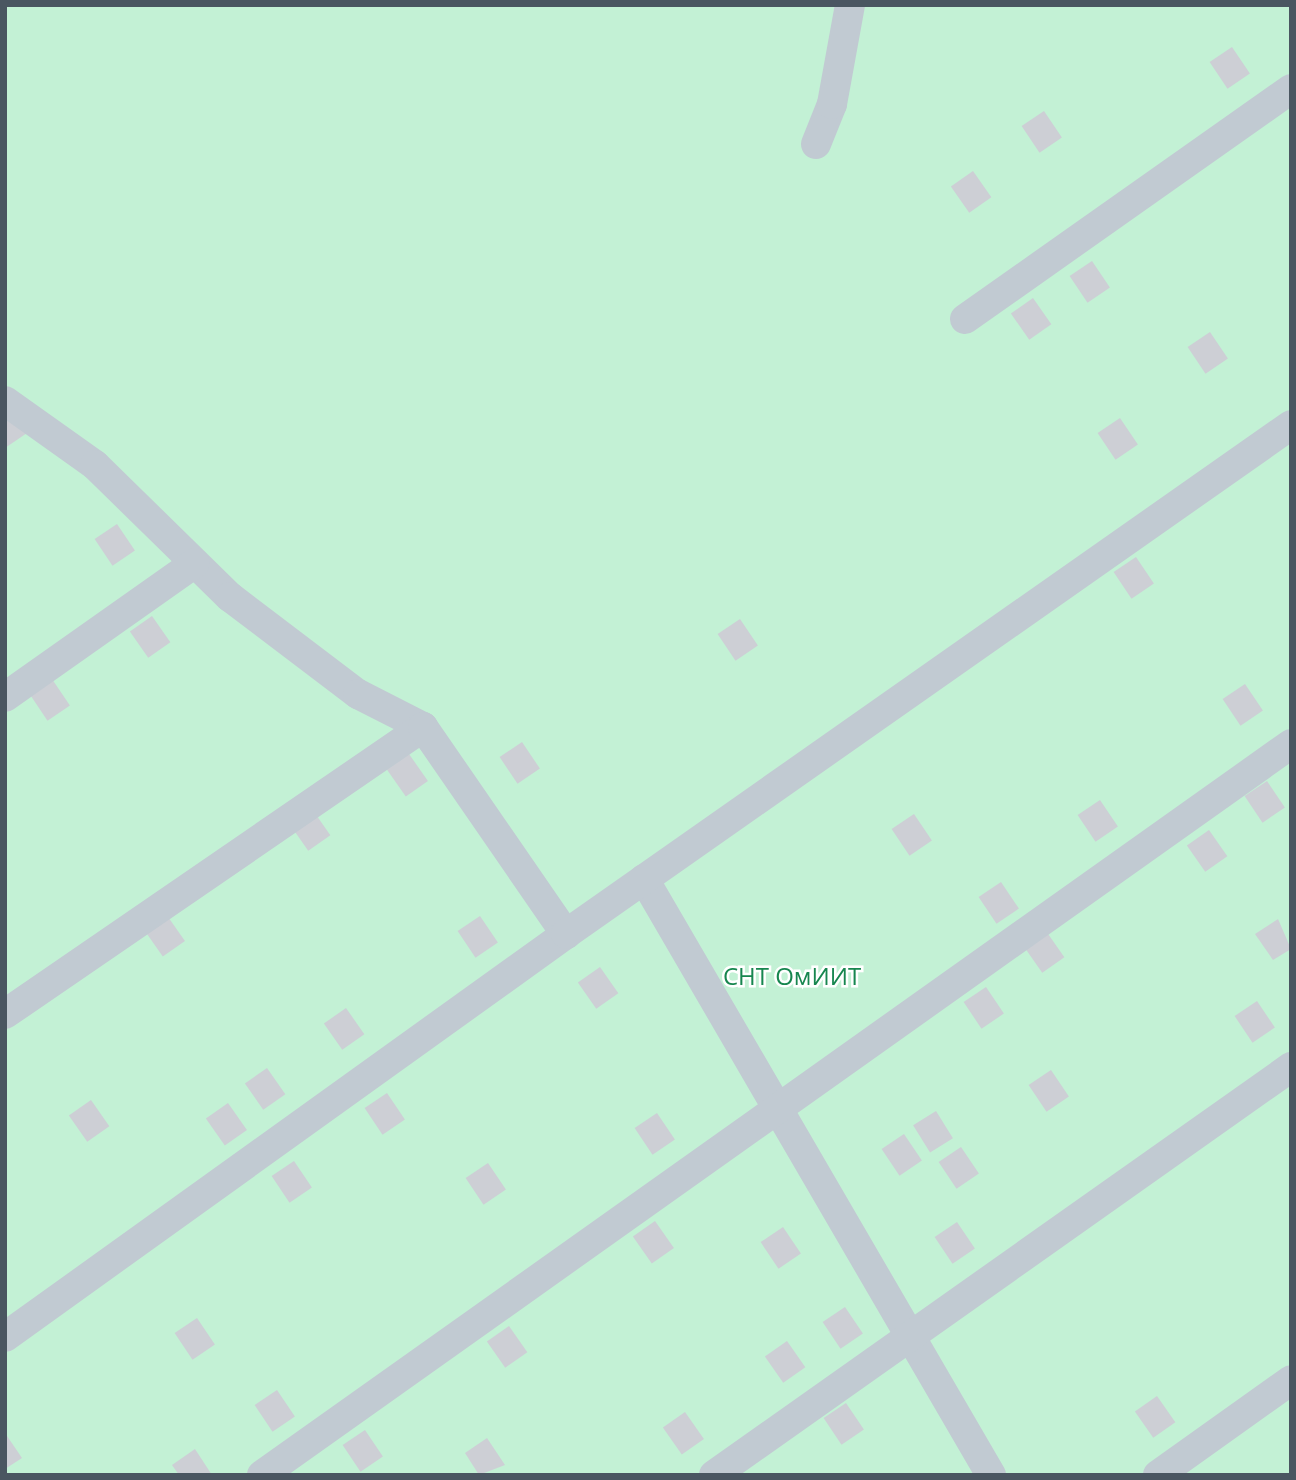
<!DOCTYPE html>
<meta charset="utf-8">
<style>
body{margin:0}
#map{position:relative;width:1296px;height:1480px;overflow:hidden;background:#f5f3f3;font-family:"Open Sans",sans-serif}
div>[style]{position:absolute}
.green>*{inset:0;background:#c3f1d5;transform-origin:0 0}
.building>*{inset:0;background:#cdcfd5;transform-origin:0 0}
.minor>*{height:30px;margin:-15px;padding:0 15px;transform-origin:15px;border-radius:15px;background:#c1cad2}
span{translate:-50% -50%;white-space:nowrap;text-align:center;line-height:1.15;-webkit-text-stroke:5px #fff;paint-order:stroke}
.park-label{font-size:24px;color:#17864f}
.frame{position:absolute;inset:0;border:7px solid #4a5661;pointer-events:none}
</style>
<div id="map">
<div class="green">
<i style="left:5px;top:5px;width:1286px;height:1470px"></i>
</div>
<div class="building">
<i style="left:1232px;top:47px;width:32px;height:27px;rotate:56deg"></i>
<i style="left:1044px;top:111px;width:32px;height:27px;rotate:56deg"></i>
<i style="left:973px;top:171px;width:32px;height:27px;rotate:55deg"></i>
<i style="left:1092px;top:261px;width:32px;height:27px;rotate:56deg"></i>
<i style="left:1033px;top:298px;width:32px;height:27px;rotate:55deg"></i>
<i style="left:1210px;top:332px;width:32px;height:27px;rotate:56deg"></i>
<i style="clip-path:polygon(5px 409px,27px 433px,5px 448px)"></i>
<i style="left:1120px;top:418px;width:32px;height:27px;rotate:56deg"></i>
<i style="left:117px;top:524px;width:32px;height:27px;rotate:56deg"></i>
<i style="left:1136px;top:557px;width:32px;height:27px;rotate:56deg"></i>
<i style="left:152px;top:616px;width:32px;height:27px;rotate:55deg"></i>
<i style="left:740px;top:619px;width:32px;height:27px;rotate:56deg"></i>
<i style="left:52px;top:679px;width:32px;height:27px;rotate:56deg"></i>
<i style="left:1245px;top:684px;width:32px;height:27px;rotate:56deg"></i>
<i style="left:522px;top:742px;width:32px;height:27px;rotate:56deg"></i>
<i style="left:409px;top:754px;width:33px;height:27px;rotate:55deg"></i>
<i style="left:1267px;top:781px;width:32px;height:27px;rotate:56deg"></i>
<i style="left:1100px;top:800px;width:32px;height:27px;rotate:56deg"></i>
<i style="left:312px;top:809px;width:32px;height:27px;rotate:55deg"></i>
<i style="left:914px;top:814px;width:32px;height:27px;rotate:56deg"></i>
<i style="left:1209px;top:830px;width:32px;height:27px;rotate:55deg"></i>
<i style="left:1001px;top:882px;width:32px;height:27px;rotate:56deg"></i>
<i style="left:166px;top:914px;width:33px;height:27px;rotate:55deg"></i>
<i style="left:480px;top:916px;width:32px;height:27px;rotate:56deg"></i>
<i style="clip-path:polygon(1278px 919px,1291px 949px,1273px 960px,1255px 934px)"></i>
<i style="left:1046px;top:931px;width:32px;height:27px;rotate:55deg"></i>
<i style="left:600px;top:967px;width:32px;height:27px;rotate:55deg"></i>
<i style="left:986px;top:987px;width:32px;height:27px;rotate:56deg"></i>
<i style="left:1257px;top:1001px;width:32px;height:27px;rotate:56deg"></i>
<i style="left:346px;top:1008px;width:32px;height:27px;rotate:55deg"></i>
<i style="left:267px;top:1068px;width:32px;height:27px;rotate:55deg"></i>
<i style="left:1051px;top:1070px;width:32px;height:27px;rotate:56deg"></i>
<i style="left:387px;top:1093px;width:32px;height:27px;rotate:56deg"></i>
<i style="left:91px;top:1100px;width:32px;height:27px;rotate:55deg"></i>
<i style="left:228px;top:1103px;width:33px;height:27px;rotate:55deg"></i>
<i style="left:936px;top:1111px;width:32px;height:27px;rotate:58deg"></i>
<i style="left:657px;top:1113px;width:32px;height:27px;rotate:56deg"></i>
<i style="left:904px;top:1134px;width:32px;height:27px;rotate:56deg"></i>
<i style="left:961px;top:1147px;width:32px;height:27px;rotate:56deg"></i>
<i style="left:294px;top:1161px;width:32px;height:27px;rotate:56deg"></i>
<i style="left:488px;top:1163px;width:32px;height:27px;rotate:56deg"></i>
<i style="left:655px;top:1221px;width:33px;height:27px;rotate:55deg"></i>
<i style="left:957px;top:1222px;width:32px;height:27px;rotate:56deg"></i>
<i style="left:783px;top:1227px;width:32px;height:27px;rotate:56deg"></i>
<i style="left:845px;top:1307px;width:32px;height:27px;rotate:56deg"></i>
<i style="left:197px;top:1318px;width:32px;height:27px;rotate:56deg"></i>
<i style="left:509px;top:1326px;width:32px;height:27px;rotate:55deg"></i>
<i style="left:787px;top:1341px;width:32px;height:27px;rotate:55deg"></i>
<i style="left:277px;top:1390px;width:32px;height:27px;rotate:56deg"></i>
<i style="left:1157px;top:1396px;width:32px;height:27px;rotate:55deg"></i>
<i style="left:846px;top:1403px;width:32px;height:27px;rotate:56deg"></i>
<i style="left:685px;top:1412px;width:33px;height:27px;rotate:55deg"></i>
<i style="left:365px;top:1430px;width:32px;height:27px;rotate:56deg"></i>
<i style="clip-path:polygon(5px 1433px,22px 1458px,5px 1469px)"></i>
<i style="clip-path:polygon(487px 1438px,505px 1465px,479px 1475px,465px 1453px)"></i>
<i style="clip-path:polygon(195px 1449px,212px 1475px,179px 1475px,172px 1465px)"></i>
</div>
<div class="minor">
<i style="left:816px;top:144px;width:43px;rotate:-68.2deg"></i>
<i style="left:832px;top:104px;width:101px;rotate:-79.7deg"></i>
<i style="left:965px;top:319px;width:399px;rotate:-35.2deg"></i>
<i style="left:5px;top:401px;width:110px;rotate:35.4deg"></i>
<i style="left:95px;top:465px;width:189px;rotate:44.4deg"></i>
<i style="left:230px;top:597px;width:161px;rotate:37.2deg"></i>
<i style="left:358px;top:694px;width:73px;rotate:26.9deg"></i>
<i style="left:5px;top:697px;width:232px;rotate:-35.2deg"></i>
<i style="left:644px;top:879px;width:690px;rotate:59.79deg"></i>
<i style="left:5px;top:1014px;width:507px;rotate:-34.47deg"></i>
<i style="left:423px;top:727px;width:252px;rotate:55.4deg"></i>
<i style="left:5px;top:1337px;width:691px;rotate:-35.69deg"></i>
<i style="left:566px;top:934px;width:886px;rotate:-35.07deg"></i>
<i style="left:262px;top:1475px;width:1262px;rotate:-35.39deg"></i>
<i style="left:714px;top:1475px;width:707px;rotate:-35.26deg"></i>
<i style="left:1158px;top:1475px;width:163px;rotate:-35.5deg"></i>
</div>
<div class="park-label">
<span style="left:792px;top:976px">СНТ ОмИИТ</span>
</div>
<div class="frame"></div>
</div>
